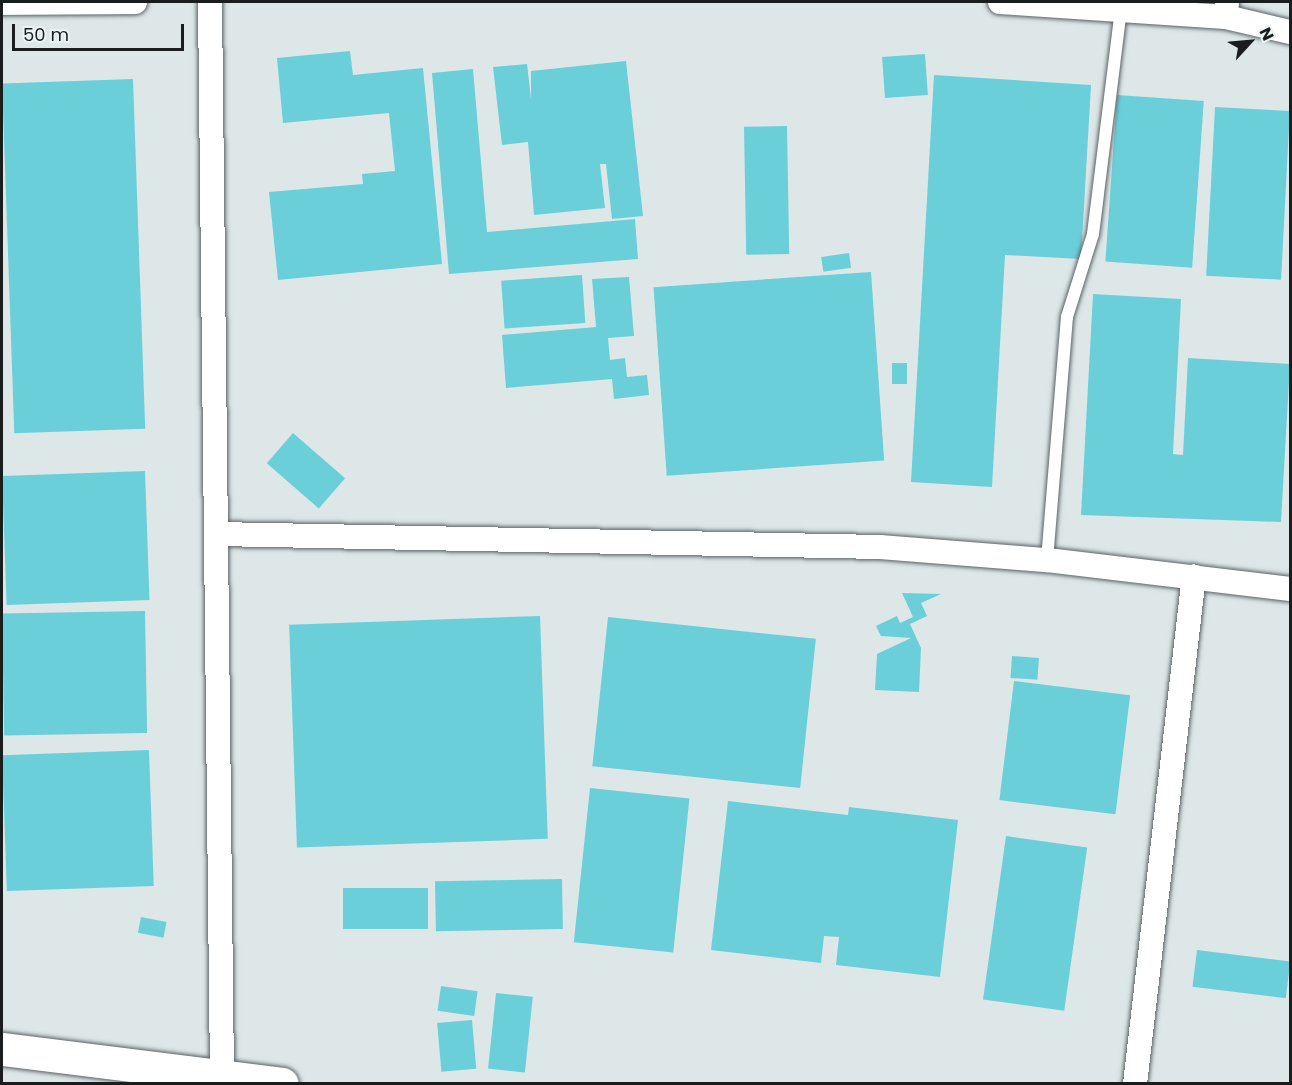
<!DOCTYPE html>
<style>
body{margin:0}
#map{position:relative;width:1292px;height:1085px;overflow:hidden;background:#dde7e8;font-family:Poppins,sans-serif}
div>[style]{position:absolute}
.building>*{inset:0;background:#6bcfda;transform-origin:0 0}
.roads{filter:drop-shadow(0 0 2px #5a6364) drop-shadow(0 0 2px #5a6364)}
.lane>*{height:12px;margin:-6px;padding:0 6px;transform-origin:6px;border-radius:6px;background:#fff}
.street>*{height:24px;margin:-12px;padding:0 12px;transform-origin:12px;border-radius:12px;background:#fff}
.secondary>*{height:33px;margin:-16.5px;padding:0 16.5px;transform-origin:16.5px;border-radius:16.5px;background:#fff}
span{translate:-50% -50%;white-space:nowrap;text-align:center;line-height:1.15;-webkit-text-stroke:5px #eaf4f5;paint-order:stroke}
.frame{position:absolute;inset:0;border:3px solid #1a1d1e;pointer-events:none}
.north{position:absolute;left:1220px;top:12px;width:60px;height:60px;-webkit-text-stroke:4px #eaf4f5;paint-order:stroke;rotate:64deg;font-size:16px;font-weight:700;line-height:24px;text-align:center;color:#1a1d1e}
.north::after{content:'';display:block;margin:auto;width:21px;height:27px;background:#1a1d1e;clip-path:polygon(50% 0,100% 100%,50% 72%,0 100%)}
.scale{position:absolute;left:12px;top:24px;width:172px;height:27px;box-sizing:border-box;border:3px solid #1a1d1e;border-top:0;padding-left:8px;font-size:18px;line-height:21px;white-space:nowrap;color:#1a1d1e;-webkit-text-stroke:4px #eaf4f5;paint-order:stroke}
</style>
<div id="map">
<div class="building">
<i style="clip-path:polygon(350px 51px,353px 75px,423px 68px,442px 264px,278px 280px,269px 192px,363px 184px,362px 174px,395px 171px,389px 113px,283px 123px,277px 58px)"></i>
<i style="left:925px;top:54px;width:41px;height:43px;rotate:86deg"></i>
<i style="clip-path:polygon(626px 61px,643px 216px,612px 219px,606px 164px,600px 164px,605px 208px,534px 215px,528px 142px,502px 145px,493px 67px,527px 64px,531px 99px,531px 71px)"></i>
<i style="clip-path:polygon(473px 69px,487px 232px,635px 219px,638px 259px,449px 274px,432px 73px)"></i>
<i style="clip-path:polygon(934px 75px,1091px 85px,1081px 259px,1005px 255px,992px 487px,911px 482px)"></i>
<i style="left:133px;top:79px;width:350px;height:131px;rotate:88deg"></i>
<i style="left:1117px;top:95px;width:87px;height:167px;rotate:4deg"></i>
<i style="left:1215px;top:107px;width:75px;height:169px;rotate:3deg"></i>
<i style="left:787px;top:126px;width:128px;height:43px;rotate:89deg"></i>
<i style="left:849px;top:253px;width:15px;height:28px;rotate:82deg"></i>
<i style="left:871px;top:272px;width:189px;height:218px;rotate:86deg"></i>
<i style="left:582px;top:275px;width:48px;height:81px;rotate:86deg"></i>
<i style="clip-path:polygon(629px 277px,634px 336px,608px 338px,610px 360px,625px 358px,627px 377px,647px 375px,649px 395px,614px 399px,612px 379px,506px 388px,502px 335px,596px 327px,592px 279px)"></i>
<i style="clip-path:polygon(1093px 294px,1181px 299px,1173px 454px,1183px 455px,1188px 358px,1290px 364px,1281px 522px,1081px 515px)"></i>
<i style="left:907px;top:363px;width:21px;height:15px;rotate:90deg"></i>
<i style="left:293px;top:433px;width:69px;height:40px;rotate:41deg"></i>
<i style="left:145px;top:471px;width:129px;height:143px;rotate:88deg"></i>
<i style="clip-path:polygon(902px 593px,941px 594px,921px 603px,927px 616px,910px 624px,921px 648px,919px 692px,875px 690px,877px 654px,911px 638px,881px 636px,876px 626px,897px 616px,900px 623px,913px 617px)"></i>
<i style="left:145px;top:611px;width:122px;height:143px;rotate:89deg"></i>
<i style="left:540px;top:616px;width:223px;height:251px;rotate:88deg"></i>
<i style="left:608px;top:617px;width:209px;height:150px;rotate:6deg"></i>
<i style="left:1012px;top:656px;width:27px;height:22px;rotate:4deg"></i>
<i style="left:1014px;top:681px;width:117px;height:120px;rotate:7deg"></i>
<i style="left:149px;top:750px;width:136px;height:147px;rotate:88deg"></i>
<i style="left:590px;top:788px;width:100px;height:155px;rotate:6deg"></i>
<i style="clip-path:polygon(728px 801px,848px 815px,849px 807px,958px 820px,940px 977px,836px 965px,839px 937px,824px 936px,821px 963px,711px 950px)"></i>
<i style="left:1006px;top:836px;width:82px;height:165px;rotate:8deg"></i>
<i style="left:562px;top:879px;width:50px;height:127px;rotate:89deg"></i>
<i style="left:343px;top:888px;width:85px;height:41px"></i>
<i style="left:141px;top:917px;width:26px;height:16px;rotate:11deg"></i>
<i style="left:1197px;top:950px;width:94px;height:37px;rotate:7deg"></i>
<i style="left:441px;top:986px;width:37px;height:25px;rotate:8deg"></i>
<i style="left:496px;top:993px;width:37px;height:76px;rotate:6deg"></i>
<i style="left:472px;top:1020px;width:49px;height:35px;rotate:85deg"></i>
</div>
<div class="roads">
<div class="lane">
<i style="left:1047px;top:560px;width:244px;rotate:-85.3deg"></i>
<i style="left:1067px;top:317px;width:87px;rotate:-72.6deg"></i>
<i style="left:1093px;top:234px;width:226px;rotate:-82.9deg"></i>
</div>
<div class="street">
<i style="left:210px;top:2px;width:1073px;rotate:89.36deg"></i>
<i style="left:1000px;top:2px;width:226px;rotate:3.8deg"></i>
<i style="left:1227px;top:2px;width:15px;rotate:94deg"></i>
<i style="left:1226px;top:17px;width:66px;rotate:13.2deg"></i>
<i style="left:2px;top:3px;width:133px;rotate:-0.4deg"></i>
<i style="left:216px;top:534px;width:664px;rotate:1.12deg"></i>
<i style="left:880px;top:547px;width:168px;rotate:4.5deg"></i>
<i style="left:1047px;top:560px;width:245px;rotate:6.8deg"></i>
<i style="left:1135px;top:1084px;width:511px;rotate:-83.38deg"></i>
</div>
<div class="secondary">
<i style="left:2px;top:1049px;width:282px;rotate:7.1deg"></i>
</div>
</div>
<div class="frame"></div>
<div class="north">N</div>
<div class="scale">50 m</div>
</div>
